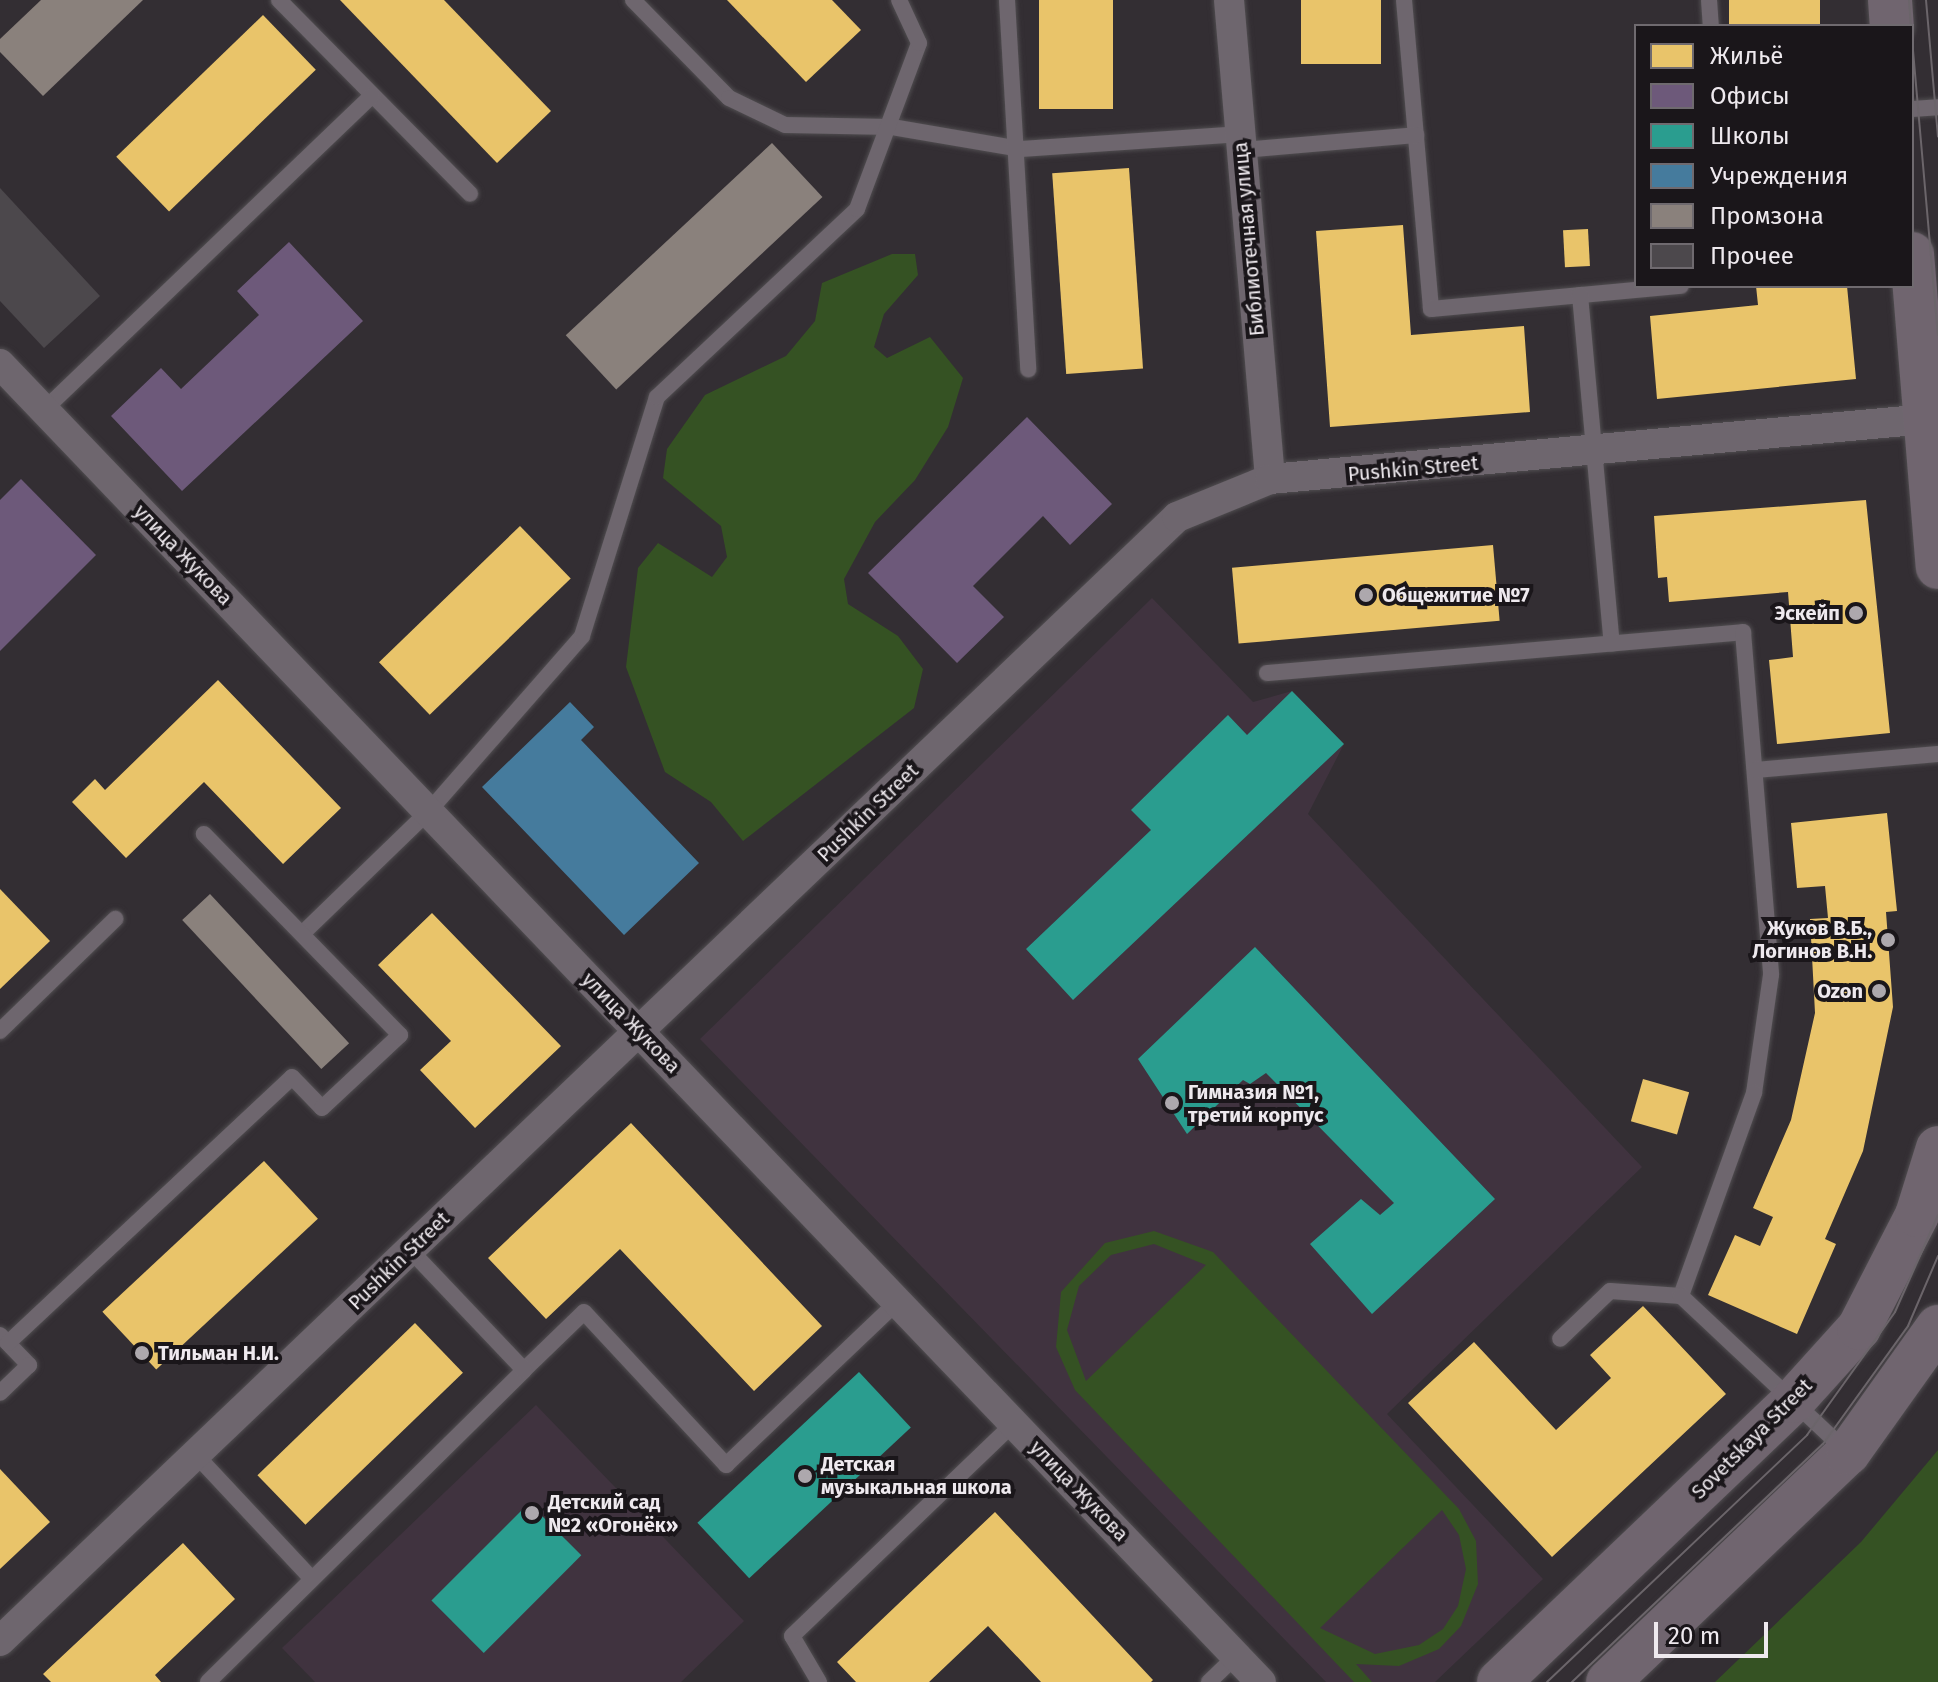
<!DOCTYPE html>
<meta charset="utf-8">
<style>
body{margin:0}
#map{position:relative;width:1938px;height:1682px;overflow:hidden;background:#332e33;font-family:"Fira Sans",sans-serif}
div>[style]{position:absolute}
.built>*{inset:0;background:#40333f}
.green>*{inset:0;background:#355223}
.homes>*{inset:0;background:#e9c46a;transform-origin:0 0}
.offices>*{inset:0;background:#6d597a}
.schools>*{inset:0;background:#2a9d8f;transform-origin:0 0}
.public>*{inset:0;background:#457b9d}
.industry>*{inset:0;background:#8a817c;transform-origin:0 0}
.building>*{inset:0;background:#4c484c}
.roads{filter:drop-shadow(0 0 2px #504d50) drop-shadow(0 0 2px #504d50)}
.service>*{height:16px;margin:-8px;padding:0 8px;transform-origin:8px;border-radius:8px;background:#6e666e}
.minor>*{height:30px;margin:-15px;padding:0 15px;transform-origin:15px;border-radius:15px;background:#6e666e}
.primary>*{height:44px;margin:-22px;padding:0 22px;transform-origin:22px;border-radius:22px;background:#70656f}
.tram>*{height:2px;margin:-1px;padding:0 1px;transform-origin:1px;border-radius:1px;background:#6b656a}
.dots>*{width:22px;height:22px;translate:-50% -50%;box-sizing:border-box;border:4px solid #1a161a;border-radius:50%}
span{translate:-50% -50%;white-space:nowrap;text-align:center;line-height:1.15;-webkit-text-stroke:8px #1a161a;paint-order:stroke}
.street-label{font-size:20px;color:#eee9ee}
.poi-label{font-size:20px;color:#eee9ee;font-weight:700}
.left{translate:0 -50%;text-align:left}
.right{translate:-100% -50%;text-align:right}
.legend{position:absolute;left:1634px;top:24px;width:280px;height:264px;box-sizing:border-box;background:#1a161a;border:2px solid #6f6a6f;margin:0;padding:10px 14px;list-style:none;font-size:24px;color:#eee9ee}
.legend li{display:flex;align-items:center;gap:16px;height:40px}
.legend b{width:40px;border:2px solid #6f6a6f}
.scale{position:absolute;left:1654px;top:1622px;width:114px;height:36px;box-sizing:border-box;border:4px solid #eee9ee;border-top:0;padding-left:10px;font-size:24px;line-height:28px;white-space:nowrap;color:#eee9ee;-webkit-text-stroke:6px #1a161a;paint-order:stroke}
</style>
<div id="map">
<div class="built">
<i style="clip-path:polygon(1152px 598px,1253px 702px,1292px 691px,1344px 744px,1308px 814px,1642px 1167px,1387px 1414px,1543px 1579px,1435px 1682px,1326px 1682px,700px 1039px)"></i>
<i style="clip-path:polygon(536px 1405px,744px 1621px,681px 1682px,315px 1682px,282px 1648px)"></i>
</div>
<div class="green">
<i style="clip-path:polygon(892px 254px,915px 254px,918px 275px,884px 314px,874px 347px,887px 358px,930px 337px,963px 378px,948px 427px,915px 480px,875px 522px,844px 579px,848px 604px,898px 636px,923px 669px,914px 708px,743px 841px,711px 802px,665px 772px,626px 667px,638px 568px,658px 543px,712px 577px,727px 557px,721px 526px,663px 478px,667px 449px,705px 395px,786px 356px,815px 321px,822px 283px)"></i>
<i style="clip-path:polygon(evenodd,1154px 1231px,1213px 1252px,1459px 1509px,1476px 1541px,1478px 1584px,1461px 1626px,1439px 1649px,1399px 1666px,1356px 1664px,1372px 1682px,1354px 1682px,1075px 1390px,1056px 1347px,1061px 1292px,1105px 1243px,1154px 1231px,1154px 1244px,1206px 1265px,1086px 1381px,1067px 1330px,1079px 1286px,1111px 1255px,1154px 1244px,1154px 1231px,1442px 1510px,1459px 1535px,1466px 1569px,1458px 1606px,1443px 1629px,1419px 1645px,1375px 1654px,1320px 1628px,1442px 1510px)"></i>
<i style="clip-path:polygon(1938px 1450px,1938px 1682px,1715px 1682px,1861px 1542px)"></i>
</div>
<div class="homes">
<i style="clip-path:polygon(340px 0,444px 0,551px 111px,497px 163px)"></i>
<i style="clip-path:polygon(727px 0,832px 0,861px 30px,806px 82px)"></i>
<i style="left:1039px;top:0;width:74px;height:109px"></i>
<i style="left:1301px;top:0;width:80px;height:64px"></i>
<i style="left:1729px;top:0;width:91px;height:26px"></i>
<i style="left:263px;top:15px;width:76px;height:204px;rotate:46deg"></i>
<i style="left:1129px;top:168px;width:201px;height:77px;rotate:86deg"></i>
<i style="clip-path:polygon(1403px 225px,1411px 335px,1524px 326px,1530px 412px,1330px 427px,1316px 231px)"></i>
<i style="left:1588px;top:229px;width:37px;height:25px;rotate:87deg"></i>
<i style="clip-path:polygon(1756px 286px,1847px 286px,1856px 379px,1657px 399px,1650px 316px,1758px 305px)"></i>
<i style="clip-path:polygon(1866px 500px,1890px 733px,1777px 744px,1769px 660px,1793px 657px,1788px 592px,1669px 602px,1667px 577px,1658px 578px,1654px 516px)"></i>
<i style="left:520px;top:526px;width:73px;height:196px;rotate:46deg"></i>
<i style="left:1493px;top:545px;width:76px;height:262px;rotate:85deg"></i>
<i style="clip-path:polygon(218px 680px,341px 808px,283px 864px,204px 782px,126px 858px,72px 802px,95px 779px,105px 790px)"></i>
<i style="clip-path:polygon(1887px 813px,1897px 911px,1886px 912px,1893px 1007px,1863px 1151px,1825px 1239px,1836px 1244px,1797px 1334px,1708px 1295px,1735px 1235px,1760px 1246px,1773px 1217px,1753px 1208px,1791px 1120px,1815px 1013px,1810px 919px,1828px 918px,1825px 886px,1797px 888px,1791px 823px)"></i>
<i style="clip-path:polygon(0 889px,50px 941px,0 989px)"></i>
<i style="clip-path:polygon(432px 913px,561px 1046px,475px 1128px,420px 1070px,451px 1041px,378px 965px)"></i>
<i style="left:1643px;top:1079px;width:48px;height:44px;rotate:16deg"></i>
<i style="clip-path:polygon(631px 1123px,822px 1326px,754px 1391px,620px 1249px,546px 1319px,488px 1258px)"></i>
<i style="left:264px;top:1161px;width:79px;height:221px;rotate:47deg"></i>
<i style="clip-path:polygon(1643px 1306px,1726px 1394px,1552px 1557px,1408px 1403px,1474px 1342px,1556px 1430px,1611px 1378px,1590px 1355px)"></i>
<i style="left:415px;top:1323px;width:69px;height:219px;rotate:46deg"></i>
<i style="clip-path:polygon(0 1469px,50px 1522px,0 1569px)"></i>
<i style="clip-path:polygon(995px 1512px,1153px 1680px,1151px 1682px,1041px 1682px,988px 1626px,929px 1682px,856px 1682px,837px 1662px)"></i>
<i style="clip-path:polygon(183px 1543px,235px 1599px,155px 1675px,161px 1682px,51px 1682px,43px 1674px)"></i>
</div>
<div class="offices">
<i style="clip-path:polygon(289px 242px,363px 321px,182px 491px,111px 416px,161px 368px,181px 389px,259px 315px,237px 291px)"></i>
<i style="clip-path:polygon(1027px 417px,1112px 504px,1070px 545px,1043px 516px,973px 586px,1004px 617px,957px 663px,868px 573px)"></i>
<i style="clip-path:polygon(21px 479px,96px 555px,0 651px,0 500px)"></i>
</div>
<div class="schools">
<i style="clip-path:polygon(1292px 691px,1344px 744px,1073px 1000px,1026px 949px,1151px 830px,1131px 810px,1228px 715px,1247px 735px)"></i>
<i style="clip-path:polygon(1255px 947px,1495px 1199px,1372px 1314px,1310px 1244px,1361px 1199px,1380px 1215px,1394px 1203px,1266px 1073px,1250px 1084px,1243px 1080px,1187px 1134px,1138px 1059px)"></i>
<i style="left:859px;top:1372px;width:76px;height:221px;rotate:47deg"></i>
<i style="left:529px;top:1503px;width:74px;height:138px;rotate:45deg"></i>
</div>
<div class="public">
<i style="clip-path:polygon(570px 702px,594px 727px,581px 740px,699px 863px,624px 935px,482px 787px)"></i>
</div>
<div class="industry">
<i style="clip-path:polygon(41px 0,143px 0,43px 96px,0 52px,0 39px)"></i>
<i style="left:772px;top:143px;width:74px;height:282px;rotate:47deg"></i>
<i style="left:210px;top:894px;width:204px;height:38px;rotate:47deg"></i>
</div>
<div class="building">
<i style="clip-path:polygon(0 188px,100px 296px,44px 348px,0 301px)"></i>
</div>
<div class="roads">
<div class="service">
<i style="left:279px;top:0;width:272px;rotate:45.4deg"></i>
<i style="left:633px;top:0;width:137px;rotate:45.6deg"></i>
<i style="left:729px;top:98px;width:62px;rotate:25.7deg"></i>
<i style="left:785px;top:125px;width:107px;rotate:1.1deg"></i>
<i style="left:892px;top:127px;width:131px;rotate:9.7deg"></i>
<i style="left:1021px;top:149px;width:221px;rotate:-3.9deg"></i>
<i style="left:1007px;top:0;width:370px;rotate:86.7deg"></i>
<i style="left:1404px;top:0;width:310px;rotate:85deg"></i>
<i style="left:1431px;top:309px;width:251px;rotate:-5.3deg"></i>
<i style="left:1709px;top:0;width:26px;rotate:86deg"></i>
<i style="left:1912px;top:109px;width:26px;rotate:-4deg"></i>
<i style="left:1242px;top:150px;width:175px;rotate:-4.9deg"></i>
<i style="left:1580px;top:295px;width:350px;rotate:84.8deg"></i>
<i style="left:44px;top:410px;width:454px;rotate:-43.8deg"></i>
<i style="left:1267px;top:673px;width:478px;rotate:-4.9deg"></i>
<i style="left:1743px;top:632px;width:344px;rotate:85.3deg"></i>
<i style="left:1771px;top:975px;width:119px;rotate:98.2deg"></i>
<i style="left:1754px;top:1093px;width:216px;rotate:109.8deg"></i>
<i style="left:1681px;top:1296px;width:71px;rotate:-176deg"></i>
<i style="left:1610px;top:1291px;width:69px;rotate:136.2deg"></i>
<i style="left:1755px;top:770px;width:184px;rotate:-5deg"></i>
<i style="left:302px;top:934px;width:177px;rotate:-44.1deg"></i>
<i style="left:429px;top:811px;width:232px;rotate:-48.8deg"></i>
<i style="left:582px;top:636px;width:250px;rotate:-72.6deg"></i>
<i style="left:657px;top:397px;width:274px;rotate:-43.2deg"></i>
<i style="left:857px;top:209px;width:177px;rotate:-69.5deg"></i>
<i style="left:919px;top:43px;width:47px;rotate:-114.9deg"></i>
<i style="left:0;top:1031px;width:161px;rotate:-44.2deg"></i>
<i style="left:1681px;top:1296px;width:226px;rotate:43.2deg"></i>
<i style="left:0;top:1335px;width:42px;rotate:46deg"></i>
<i style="left:29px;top:1365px;width:40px;rotate:136deg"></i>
<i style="left:8px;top:1343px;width:389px;rotate:-43.1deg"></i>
<i style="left:292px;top:1077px;width:43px;rotate:45.9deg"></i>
<i style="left:322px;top:1108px;width:107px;rotate:-43.1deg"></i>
<i style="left:400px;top:1035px;width:281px;rotate:-134.3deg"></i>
<i style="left:524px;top:1370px;width:83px;rotate:-44deg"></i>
<i style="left:584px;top:1312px;width:209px;rotate:47.1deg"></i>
<i style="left:726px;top:1465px;width:238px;rotate:-43.6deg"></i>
<i style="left:196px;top:1455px;width:168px;rotate:46.9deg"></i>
<i style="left:208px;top:1682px;width:444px;rotate:-44.6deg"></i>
<i style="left:524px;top:1370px;width:166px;rotate:-133.5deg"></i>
<i style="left:819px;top:1682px;width:53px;rotate:-120.4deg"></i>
<i style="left:792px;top:1636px;width:308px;rotate:-43.8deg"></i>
<i style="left:1209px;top:1682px;width:37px;rotate:-44deg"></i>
</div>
<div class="minor">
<i style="left:1229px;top:0;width:481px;rotate:85.1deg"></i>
<i style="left:0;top:364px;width:1824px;rotate:46.27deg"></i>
<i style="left:0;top:1641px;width:1627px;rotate:-43.68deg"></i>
<i style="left:1177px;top:517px;width:100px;rotate:-22.2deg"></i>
<i style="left:1270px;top:479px;width:671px;rotate:-5.22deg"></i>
</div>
<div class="primary">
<i style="left:1890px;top:0;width:26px;rotate:86deg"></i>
<i style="left:1912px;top:254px;width:314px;rotate:85.3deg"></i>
<i style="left:1499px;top:1682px;width:407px;rotate:-43.7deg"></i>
<i style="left:1793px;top:1401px;width:98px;rotate:-47.9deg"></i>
<i style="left:1859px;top:1328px;width:127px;rotate:-62.8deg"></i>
<i style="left:1917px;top:1215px;width:70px;rotate:-72.6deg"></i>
<i style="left:1608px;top:1682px;width:332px;rotate:-43.7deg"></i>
<i style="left:1848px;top:1453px;width:155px;rotate:-54.5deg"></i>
</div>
</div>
<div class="tram">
<i style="left:1909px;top:0;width:26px;rotate:86deg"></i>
<i style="left:1926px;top:0;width:137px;rotate:85deg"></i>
<i style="left:1912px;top:39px;width:297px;rotate:85deg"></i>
<i style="left:1547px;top:1682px;width:359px;rotate:-43.5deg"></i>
<i style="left:1807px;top:1435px;width:151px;rotate:-54.4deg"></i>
<i style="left:1895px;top:1312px;width:106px;rotate:-66.1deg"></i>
<i style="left:1572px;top:1682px;width:346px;rotate:-43.5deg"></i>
<i style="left:1823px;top:1444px;width:145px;rotate:-54.2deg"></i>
<i style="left:1908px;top:1326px;width:76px;rotate:-66.8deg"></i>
</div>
<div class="dots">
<i style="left:1366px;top:595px;background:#ada8ad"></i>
<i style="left:1856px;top:613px;background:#ada8ad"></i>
<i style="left:1888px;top:940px;background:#ada8ad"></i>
<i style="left:1879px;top:991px;background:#ada8ad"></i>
<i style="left:1172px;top:1103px;background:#ada8ad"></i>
<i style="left:142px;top:1353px;background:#ada8ad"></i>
<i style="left:805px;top:1476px;background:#ada8ad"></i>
<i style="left:532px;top:1513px;background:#ada8ad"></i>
</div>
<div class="street-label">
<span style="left:1249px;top:239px;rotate:-95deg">Библиотечная улица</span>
<span style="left:1413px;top:469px;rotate:-5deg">Pushkin Street</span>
<span style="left:183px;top:555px;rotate:46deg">улица Жукова</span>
<span style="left:868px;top:813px;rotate:-44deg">Pushkin Street</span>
<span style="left:631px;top:1023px;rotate:46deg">улица Жукова</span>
<span style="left:399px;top:1261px;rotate:-44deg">Pushkin Street</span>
<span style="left:1752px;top:1439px;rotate:-45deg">Sovetskaya Street</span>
<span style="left:1079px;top:1491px;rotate:46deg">улица Жукова</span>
</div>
<div class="poi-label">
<span class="left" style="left:1382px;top:595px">Общежитие №7</span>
<span class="right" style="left:1840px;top:613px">Эскейп</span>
<span class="right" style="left:1872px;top:940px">Жуков В.Б.,<br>Логинов В.Н.</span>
<span class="right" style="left:1863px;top:991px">Ozon</span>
<span class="left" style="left:1188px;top:1104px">Гимназия №1,<br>третий корпус</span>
<span class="left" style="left:158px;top:1353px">Тильман Н.И.</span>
<span class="left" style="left:821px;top:1476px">Детская<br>музыкальная школа</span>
<span class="left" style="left:548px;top:1514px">Детский сад<br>№2 «Огонёк»</span>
</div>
<ul class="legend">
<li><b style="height:22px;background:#e9c46a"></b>Жильё</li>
<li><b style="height:22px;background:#6d597a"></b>Офисы</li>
<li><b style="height:22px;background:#2a9d8f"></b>Школы</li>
<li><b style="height:22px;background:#457b9d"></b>Учреждения</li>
<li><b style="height:22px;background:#8a817c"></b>Промзона</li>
<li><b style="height:22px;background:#4c484c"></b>Прочее</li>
</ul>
<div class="scale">20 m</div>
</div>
